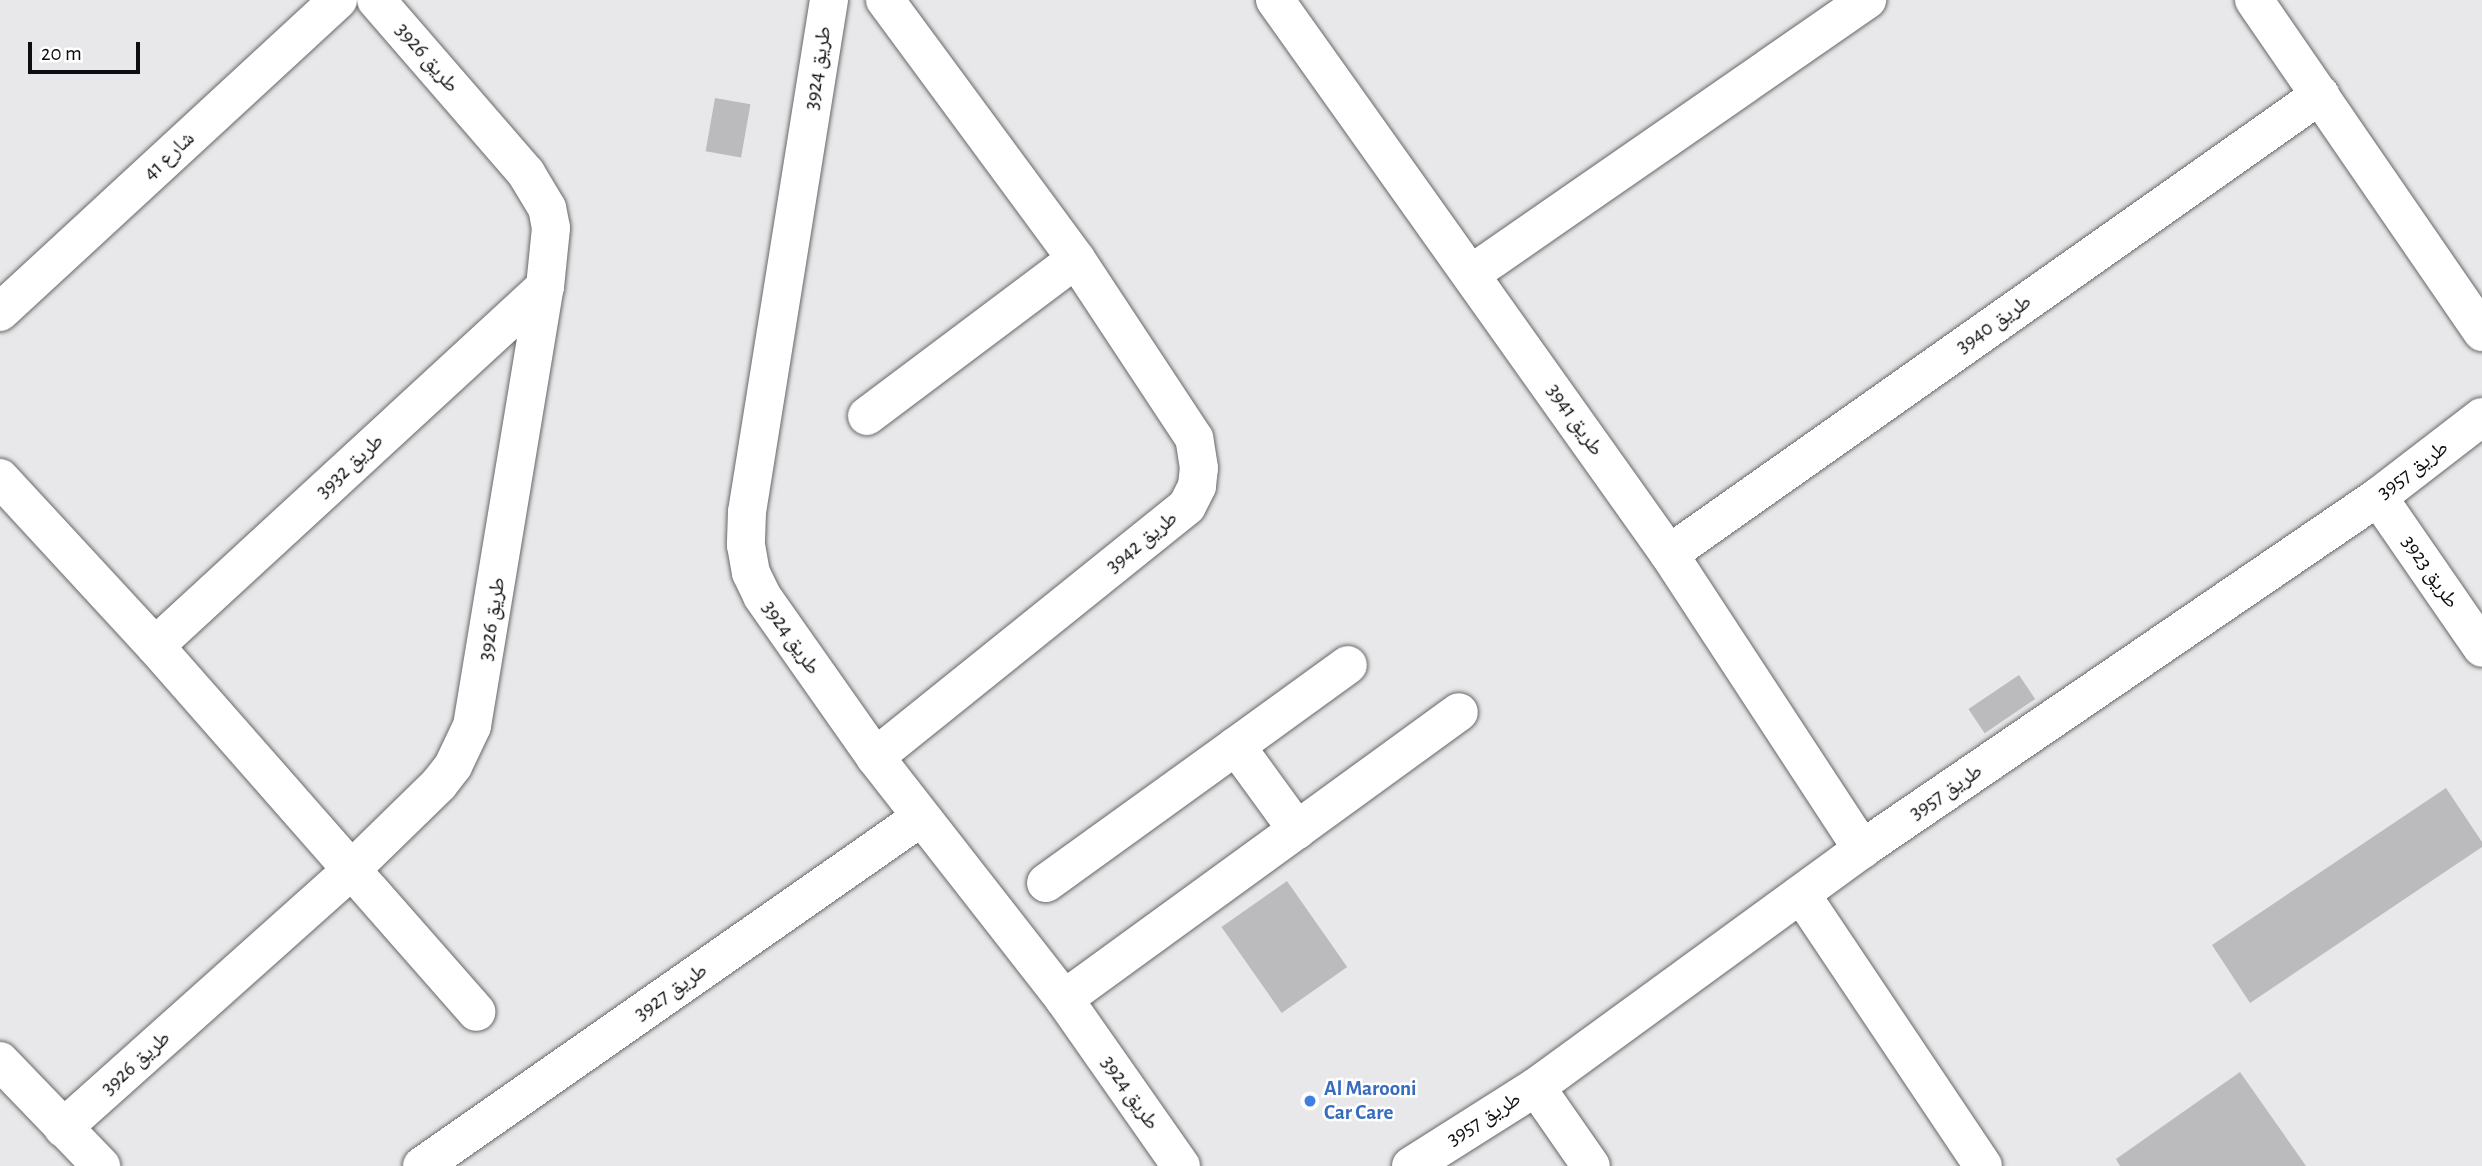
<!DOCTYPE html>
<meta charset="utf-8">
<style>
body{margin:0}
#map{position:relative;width:2482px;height:1166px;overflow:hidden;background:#e8e8ea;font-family:"Alegreya Sans","Noto Naskh Arabic",sans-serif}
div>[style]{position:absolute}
.building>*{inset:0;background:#bbbbbd;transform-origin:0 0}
.roads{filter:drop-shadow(0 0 2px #676769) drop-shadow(0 0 2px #676769)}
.minor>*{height:38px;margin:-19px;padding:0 19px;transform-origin:19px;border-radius:19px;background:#fff}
.dots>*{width:19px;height:19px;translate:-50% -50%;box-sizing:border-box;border:4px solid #fff;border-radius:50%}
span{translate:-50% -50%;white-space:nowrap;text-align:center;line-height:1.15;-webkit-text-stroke:5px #fff;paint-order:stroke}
.street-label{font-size:21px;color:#0e0e0e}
.shop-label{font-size:21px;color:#366cbe;font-weight:700}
.left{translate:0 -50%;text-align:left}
.scale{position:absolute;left:28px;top:42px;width:112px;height:32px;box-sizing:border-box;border:4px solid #0e0e0e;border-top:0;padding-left:9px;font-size:21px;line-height:24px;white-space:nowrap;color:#0e0e0e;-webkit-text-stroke:5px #fff;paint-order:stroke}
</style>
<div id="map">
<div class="building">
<i style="left:715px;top:98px;width:36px;height:54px;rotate:10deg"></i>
<i style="left:2019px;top:675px;width:29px;height:61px;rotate:56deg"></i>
<i style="clip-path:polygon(2446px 788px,2482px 842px,2482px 847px,2250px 1003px,2212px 945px)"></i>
<i style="left:1287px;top:881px;width:105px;height:80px;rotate:55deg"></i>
<i style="clip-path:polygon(2240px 1072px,2306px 1166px,2120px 1166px,2116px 1159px)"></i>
</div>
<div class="roads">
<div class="minor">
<i style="left:829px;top:0;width:519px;rotate:99.1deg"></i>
<i style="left:747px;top:512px;width:33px;rotate:92deg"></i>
<i style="left:746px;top:545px;width:28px;rotate:80deg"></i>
<i style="left:751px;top:573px;width:25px;rotate:64deg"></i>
<i style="left:762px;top:596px;width:197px;rotate:54.9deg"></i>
<i style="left:875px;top:757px;width:307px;rotate:52deg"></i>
<i style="left:1064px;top:999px;width:204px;rotate:55deg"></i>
<i style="left:1275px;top:0;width:680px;rotate:54.58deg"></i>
<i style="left:1669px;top:554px;width:353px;rotate:56.8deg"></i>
<i style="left:2254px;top:0;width:403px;rotate:55.5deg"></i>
<i style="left:1471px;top:274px;width:482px;rotate:-34.7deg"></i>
<i style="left:0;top:312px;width:460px;rotate:-42.7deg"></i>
<i style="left:867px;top:416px;width:261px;rotate:-36.9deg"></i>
<i style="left:0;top:478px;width:229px;rotate:47.3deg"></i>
<i style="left:155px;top:646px;width:487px;rotate:48.7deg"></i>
<i style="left:2378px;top:497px;width:183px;rotate:55.4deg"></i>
<i style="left:1669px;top:554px;width:797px;rotate:-35.19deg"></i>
<i style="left:155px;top:646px;width:530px;rotate:-42.63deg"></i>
<i style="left:1236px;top:746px;width:138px;rotate:-35.9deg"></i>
<i style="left:875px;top:757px;width:400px;rotate:-38.8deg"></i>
<i style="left:1187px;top:506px;width:22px;rotate:-63deg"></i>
<i style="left:1197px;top:486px;width:18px;rotate:-84deg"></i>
<i style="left:1199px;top:468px;width:30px;rotate:-99deg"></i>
<i style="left:1194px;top:438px;width:214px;rotate:-123.4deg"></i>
<i style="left:1076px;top:259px;width:322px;rotate:-126.4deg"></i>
<i style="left:1046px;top:883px;width:234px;rotate:-35.8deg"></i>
<i style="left:1236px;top:746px;width:104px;rotate:54deg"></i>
<i style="left:1801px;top:894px;width:327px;rotate:56.2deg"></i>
<i style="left:1064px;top:999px;width:488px;rotate:-36deg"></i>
<i style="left:0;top:1061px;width:146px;rotate:46.1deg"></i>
<i style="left:1536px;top:1087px;width:96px;rotate:55.2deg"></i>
<i style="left:63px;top:1128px;width:385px;rotate:-41.8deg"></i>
<i style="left:350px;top:871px;width:124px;rotate:-44.3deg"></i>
<i style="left:439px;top:784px;width:23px;rotate:-52deg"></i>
<i style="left:453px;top:766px;width:44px;rotate:-64.6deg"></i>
<i style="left:472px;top:726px;width:445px;rotate:-80.6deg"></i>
<i style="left:545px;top:287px;width:59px;rotate:-84.2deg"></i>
<i style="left:551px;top:228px;width:20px;rotate:-101deg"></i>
<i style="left:547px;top:208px;width:41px;rotate:-121deg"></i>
<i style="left:526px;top:173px;width:229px;rotate:-130.9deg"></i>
<i style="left:422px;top:1166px;width:608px;rotate:-34.95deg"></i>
<i style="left:1411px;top:1166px;width:148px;rotate:-32.3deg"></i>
<i style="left:1536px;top:1087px;width:404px;rotate:-36.1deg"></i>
<i style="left:1862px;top:849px;width:625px;rotate:-34.3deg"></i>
<i style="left:2378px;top:497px;width:131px;rotate:-37.6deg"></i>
</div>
</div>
<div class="dots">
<i style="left:1310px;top:1101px;background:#3f7fe0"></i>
</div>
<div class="street-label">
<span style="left:427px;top:58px;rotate:49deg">طريق 3926</span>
<span style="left:818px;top:68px;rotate:-81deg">طريق 3924</span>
<span style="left:169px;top:156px;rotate:-43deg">شارع 41</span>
<span style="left:1994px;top:324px;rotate:-35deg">طريق 3940</span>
<span style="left:1575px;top:420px;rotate:55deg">طريق 3941</span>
<span style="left:350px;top:466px;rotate:-43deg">طريق 3932</span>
<span style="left:2413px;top:470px;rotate:-37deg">طريق 3957</span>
<span style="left:1142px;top:542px;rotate:-39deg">طريق 3942</span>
<span style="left:2430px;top:572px;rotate:55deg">طريق 3923</span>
<span style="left:492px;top:619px;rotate:-81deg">طريق 3926</span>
<span style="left:791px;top:638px;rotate:55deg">طريق 3924</span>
<span style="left:1946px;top:792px;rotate:-34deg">طريق 3957</span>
<span style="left:671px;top:992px;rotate:-35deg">طريق 3927</span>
<span style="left:136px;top:1063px;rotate:-42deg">طريق 3926</span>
<span style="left:1130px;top:1093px;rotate:55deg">طريق 3924</span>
<span style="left:1484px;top:1119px;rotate:-32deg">طريق 3957</span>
</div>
<div class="shop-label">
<span class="left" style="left:1324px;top:1101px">Al Marooni<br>Car Care</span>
</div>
<div class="scale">20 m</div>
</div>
